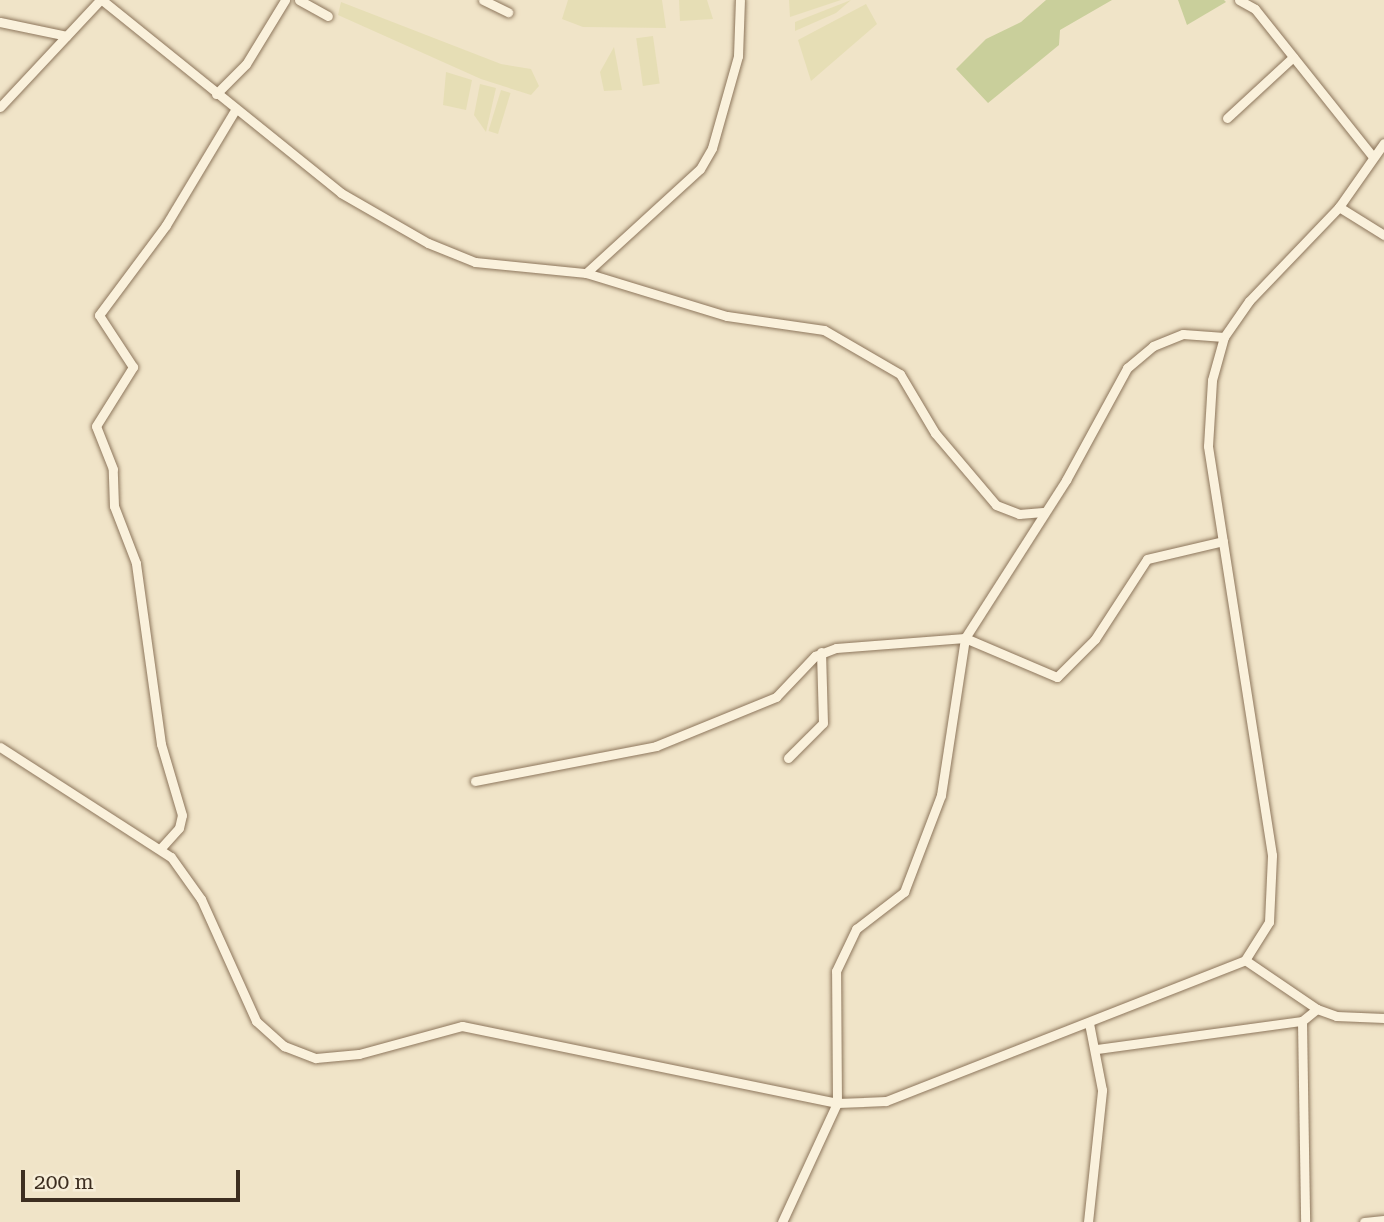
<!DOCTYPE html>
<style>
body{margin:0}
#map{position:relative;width:1384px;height:1222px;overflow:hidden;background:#f0e4c8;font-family:"Roboto Serif",serif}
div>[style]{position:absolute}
.farmland>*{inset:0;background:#e6deb5;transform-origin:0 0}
.green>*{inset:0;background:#c9cf9b}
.roads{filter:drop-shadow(0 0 2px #8d765c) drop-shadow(0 0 2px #8d765c)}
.minor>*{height:9px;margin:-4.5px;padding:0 4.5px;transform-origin:4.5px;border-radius:4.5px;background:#faf1dc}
span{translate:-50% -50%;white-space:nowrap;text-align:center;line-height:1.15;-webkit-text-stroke:6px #f7eed8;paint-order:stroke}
.scale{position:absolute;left:21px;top:1170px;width:219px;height:32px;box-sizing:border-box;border:4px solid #3d2e20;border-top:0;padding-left:9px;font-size:21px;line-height:24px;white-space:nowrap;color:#3d2e20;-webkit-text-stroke:5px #f7eed8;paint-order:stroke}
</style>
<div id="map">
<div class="farmland">
<i style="clip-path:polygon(568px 0,662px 0,666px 28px,583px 27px,562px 19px)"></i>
<i style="clip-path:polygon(679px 0,707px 0,713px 19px,680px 21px)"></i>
<i style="clip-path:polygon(789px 0,841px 0,790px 17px)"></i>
<i style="clip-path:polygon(851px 0,836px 13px,795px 31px,795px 22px)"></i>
<i style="clip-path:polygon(341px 2px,501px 64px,531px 69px,539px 86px,531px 95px,481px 79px,338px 15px)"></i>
<i style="clip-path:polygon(866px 4px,877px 24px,811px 81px,798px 40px)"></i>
<i style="left:653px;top:36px;width:48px;height:17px;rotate:82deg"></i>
<i style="clip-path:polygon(614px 47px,622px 90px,604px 91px,600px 72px)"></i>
<i style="clip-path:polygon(446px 72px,472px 80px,466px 110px,443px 105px)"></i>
<i style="clip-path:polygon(480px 84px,496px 88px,486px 132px,474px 115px)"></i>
<i style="left:501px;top:90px;width:10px;height:43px;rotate:17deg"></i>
</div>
<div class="green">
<i style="clip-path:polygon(1046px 0,1112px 0,1060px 30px,1059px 45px,988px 103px,956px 69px,986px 39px,1021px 22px)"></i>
<i style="clip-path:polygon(1178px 0,1224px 0,1226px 2px,1187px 25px)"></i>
</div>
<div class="roads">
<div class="minor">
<i style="left:102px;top:0;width:307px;rotate:38.9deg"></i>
<i style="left:341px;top:193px;width:100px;rotate:29.9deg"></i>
<i style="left:428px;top:243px;width:51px;rotate:22deg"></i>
<i style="left:475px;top:262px;width:112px;rotate:5.7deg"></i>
<i style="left:586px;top:273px;width:147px;rotate:17deg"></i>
<i style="left:727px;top:316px;width:98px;rotate:8.2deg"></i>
<i style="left:824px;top:330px;width:88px;rotate:30.1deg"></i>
<i style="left:900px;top:374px;width:69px;rotate:59.3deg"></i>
<i style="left:935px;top:433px;width:94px;rotate:49.7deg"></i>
<i style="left:996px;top:505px;width:25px;rotate:21deg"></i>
<i style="left:1019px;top:514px;width:24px;rotate:-5deg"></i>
<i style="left:299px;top:0;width:33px;rotate:29deg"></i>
<i style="left:483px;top:0;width:28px;rotate:26deg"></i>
<i style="left:1239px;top:0;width:18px;rotate:29deg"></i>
<i style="left:1255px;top:9px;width:189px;rotate:51.4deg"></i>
<i style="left:0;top:22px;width:68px;rotate:11.8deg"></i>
<i style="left:216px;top:94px;width:42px;rotate:-45deg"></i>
<i style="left:246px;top:64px;width:75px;rotate:-58.6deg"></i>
<i style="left:0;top:107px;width:146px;rotate:-46.9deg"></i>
<i style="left:1227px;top:118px;width:90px;rotate:-42.7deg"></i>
<i style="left:1339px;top:207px;width:53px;rotate:31.9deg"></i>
<i style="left:586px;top:273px;width:154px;rotate:-42.4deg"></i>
<i style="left:700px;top:169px;width:24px;rotate:-60deg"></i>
<i style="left:712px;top:148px;width:96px;rotate:-74.2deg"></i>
<i style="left:738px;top:56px;width:56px;rotate:-88deg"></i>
<i style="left:0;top:747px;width:203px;rotate:32.8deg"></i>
<i style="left:171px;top:857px;width:52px;rotate:54.5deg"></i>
<i style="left:201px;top:899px;width:134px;rotate:65.7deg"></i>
<i style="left:256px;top:1021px;width:38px;rotate:42deg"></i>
<i style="left:284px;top:1046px;width:34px;rotate:21deg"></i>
<i style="left:316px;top:1058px;width:43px;rotate:-5.3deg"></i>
<i style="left:359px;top:1054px;width:107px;rotate:-15.2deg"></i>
<i style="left:462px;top:1026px;width:383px;rotate:11.6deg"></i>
<i style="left:837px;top:1103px;width:49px;rotate:-2.3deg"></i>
<i style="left:886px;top:1101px;width:386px;rotate:-21.4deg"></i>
<i style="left:1245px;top:960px;width:45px;rotate:-57.7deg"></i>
<i style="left:1269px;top:922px;width:67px;rotate:-87.4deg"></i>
<i style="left:1272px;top:855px;width:414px;rotate:-98.9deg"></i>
<i style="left:1208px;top:446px;width:66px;rotate:-86.5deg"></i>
<i style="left:1212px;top:380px;width:45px;rotate:-74.4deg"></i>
<i style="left:1224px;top:337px;width:44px;rotate:-55.2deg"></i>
<i style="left:1249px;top:301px;width:130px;rotate:-46.2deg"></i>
<i style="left:1339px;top:207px;width:78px;rotate:-54.9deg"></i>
<i style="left:788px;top:758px;width:49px;rotate:-45deg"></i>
<i style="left:823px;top:723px;width:71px;rotate:-91.6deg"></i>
<i style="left:475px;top:781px;width:184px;rotate:-10.9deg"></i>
<i style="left:656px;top:746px;width:130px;rotate:-22.2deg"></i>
<i style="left:776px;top:697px;width:57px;rotate:-46.4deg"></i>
<i style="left:815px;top:656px;width:22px;rotate:-21deg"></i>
<i style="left:836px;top:648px;width:129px;rotate:-4.4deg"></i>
<i style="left:965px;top:638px;width:100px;rotate:23deg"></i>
<i style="left:1057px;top:677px;width:54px;rotate:-45deg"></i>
<i style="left:1095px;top:639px;width:95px;rotate:-57deg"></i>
<i style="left:1147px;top:559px;width:78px;rotate:-13.3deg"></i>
<i style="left:160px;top:849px;width:28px;rotate:-48deg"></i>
<i style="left:179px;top:828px;width:13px;rotate:-77deg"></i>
<i style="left:182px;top:815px;width:74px;rotate:-106.5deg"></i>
<i style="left:161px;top:744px;width:183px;rotate:-97.9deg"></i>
<i style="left:136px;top:563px;width:61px;rotate:-111.1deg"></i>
<i style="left:114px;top:506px;width:37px;rotate:-92deg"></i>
<i style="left:113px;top:469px;width:46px;rotate:-111.6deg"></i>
<i style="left:96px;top:426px;width:70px;rotate:-57.9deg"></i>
<i style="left:133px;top:367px;width:62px;rotate:-123.2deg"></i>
<i style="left:99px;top:315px;width:112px;rotate:-53.3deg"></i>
<i style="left:166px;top:225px;width:134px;rotate:-59deg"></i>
<i style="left:1245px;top:960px;width:87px;rotate:34.2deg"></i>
<i style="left:1317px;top:1009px;width:20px;rotate:20deg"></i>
<i style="left:1336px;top:1016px;width:48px;rotate:2.4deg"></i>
<i style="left:1302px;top:1021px;width:201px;rotate:89.1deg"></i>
<i style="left:1097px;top:1049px;width:207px;rotate:-7.8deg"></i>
<i style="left:1302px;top:1021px;width:19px;rotate:-39deg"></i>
<i style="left:782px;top:1222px;width:131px;rotate:-65.2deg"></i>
<i style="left:837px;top:1103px;width:132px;rotate:-90.4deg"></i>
<i style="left:836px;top:971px;width:47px;rotate:-64.5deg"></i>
<i style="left:856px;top:929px;width:61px;rotate:-37.6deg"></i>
<i style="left:904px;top:892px;width:104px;rotate:-69.1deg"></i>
<i style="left:941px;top:795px;width:159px;rotate:-81.3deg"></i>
<i style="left:965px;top:638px;width:188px;rotate:-57.4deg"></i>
<i style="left:1066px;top:480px;width:128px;rotate:-61.4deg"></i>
<i style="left:1127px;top:368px;width:34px;rotate:-40deg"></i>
<i style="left:1153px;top:346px;width:32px;rotate:-22deg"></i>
<i style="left:1183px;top:334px;width:41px;rotate:4.2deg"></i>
<i style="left:1088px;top:1222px;width:133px;rotate:-83.9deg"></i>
<i style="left:1102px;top:1090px;width:68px;rotate:-101deg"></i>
<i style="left:1364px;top:1222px;width:20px;rotate:-6deg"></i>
</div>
</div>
<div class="scale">200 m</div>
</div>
